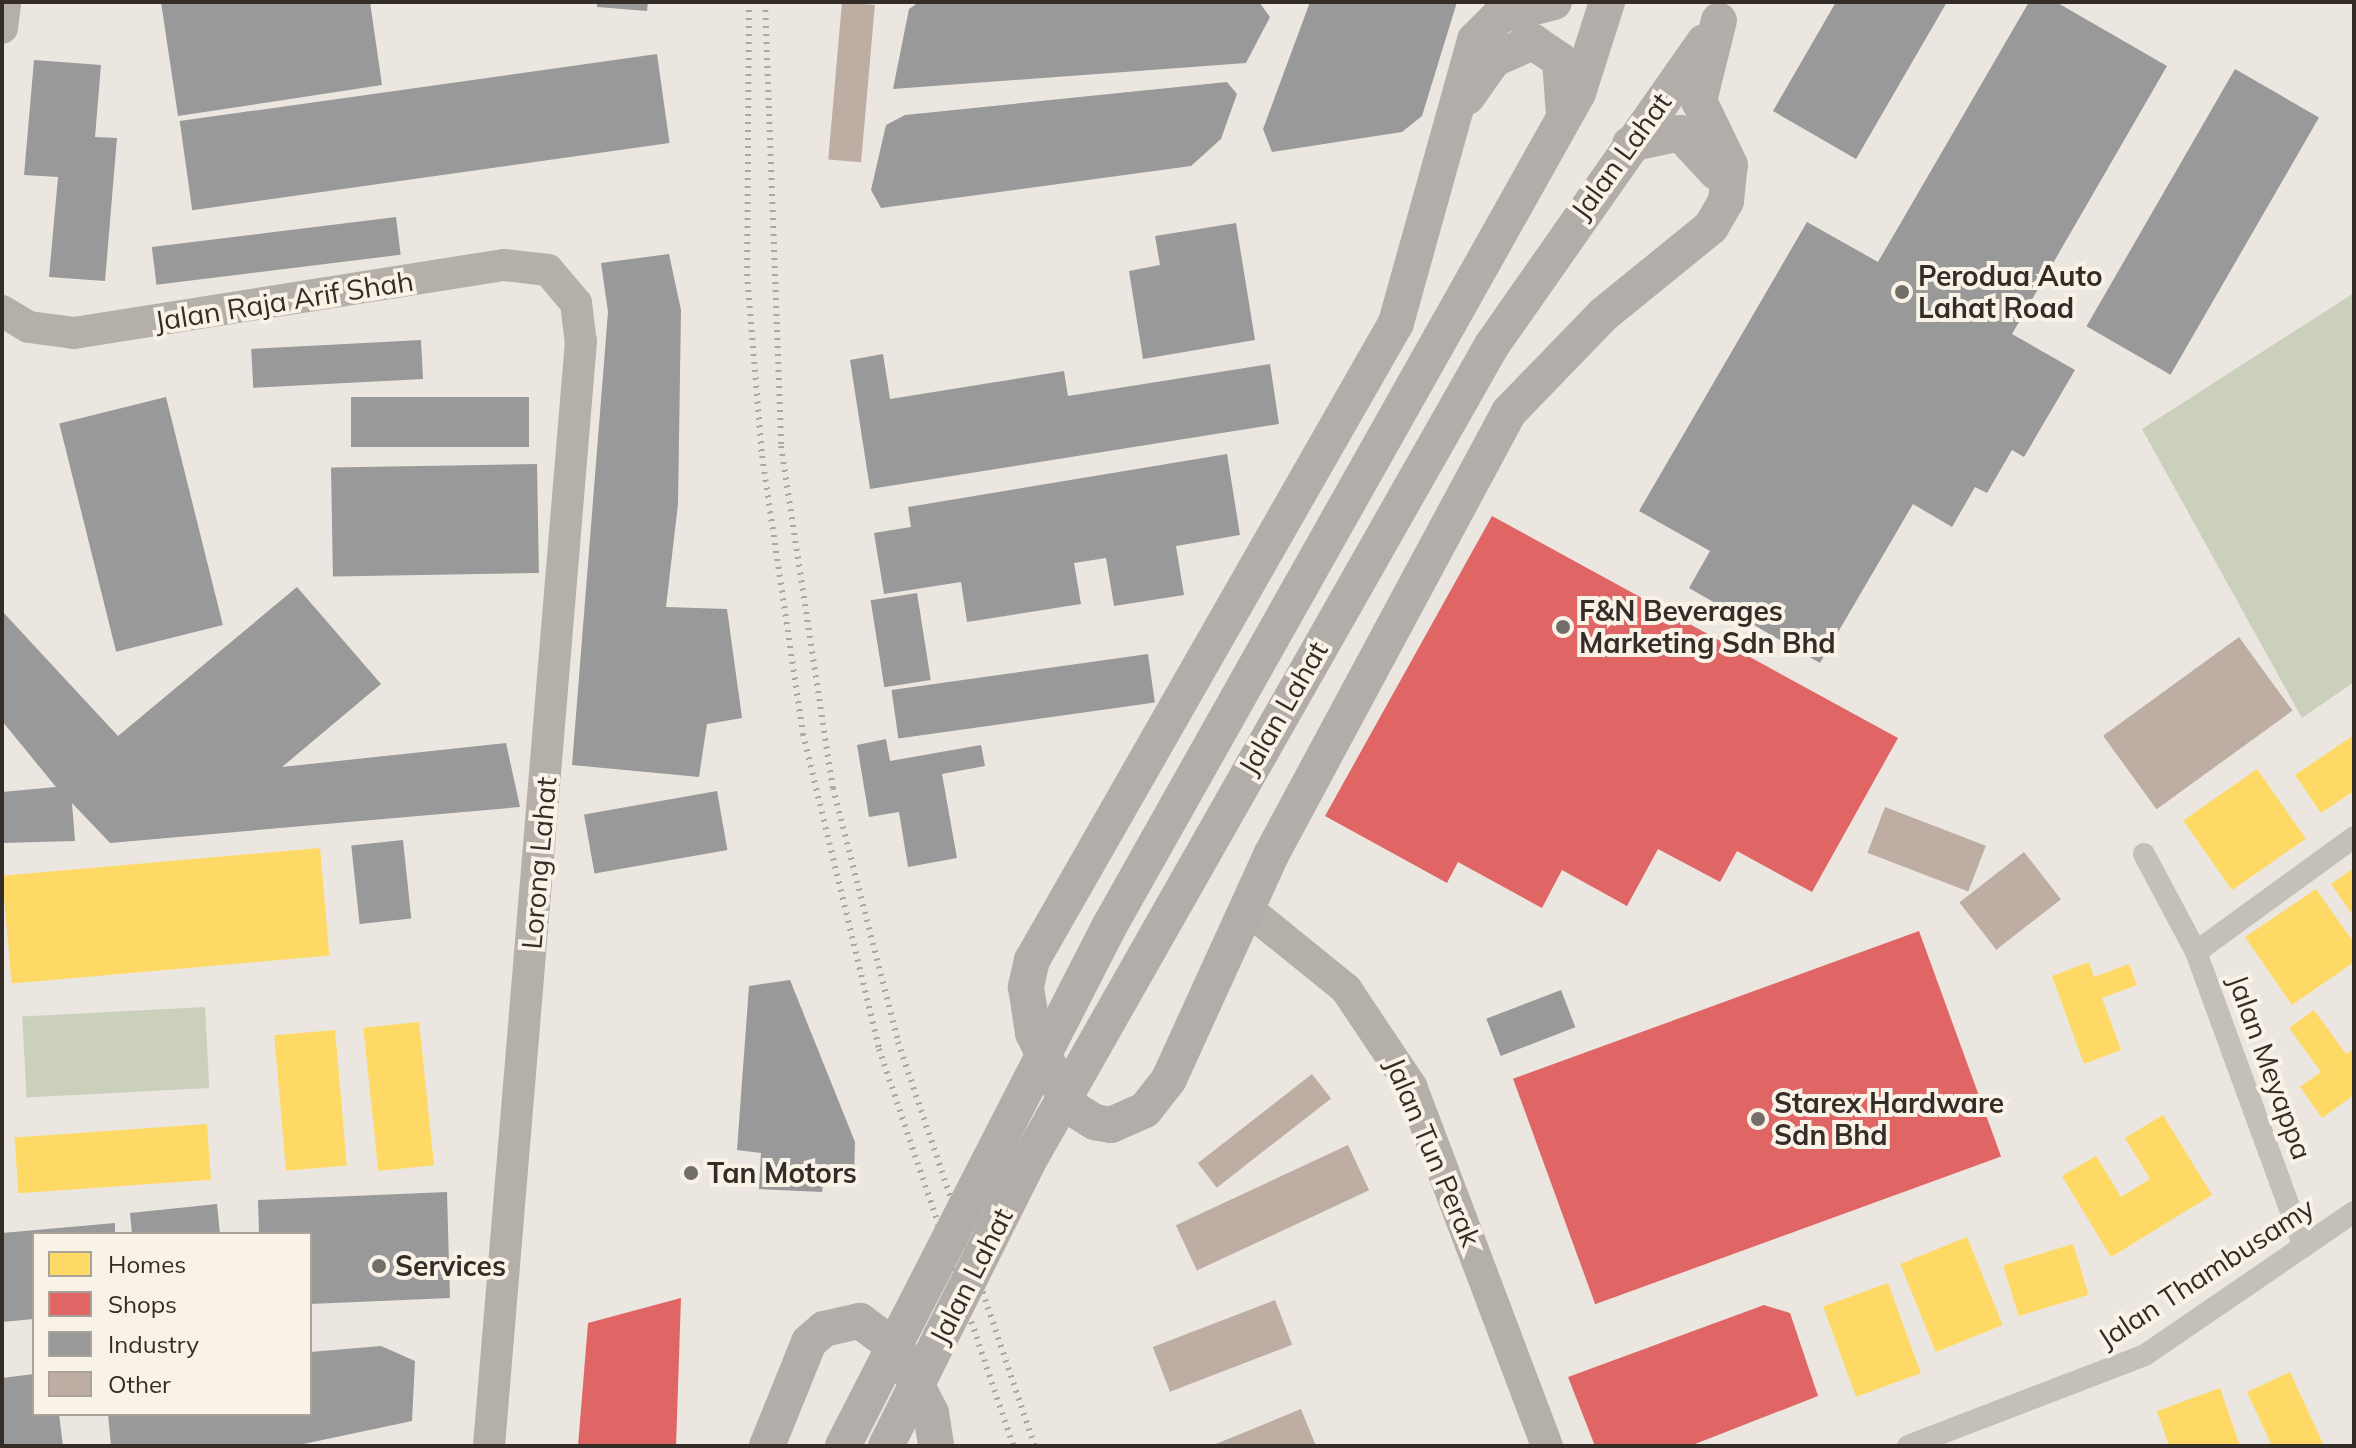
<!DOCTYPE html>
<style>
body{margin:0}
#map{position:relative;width:2356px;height:1448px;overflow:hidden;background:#ebe7e0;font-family:Mulish,sans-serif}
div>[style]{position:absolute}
.green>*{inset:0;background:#cad0bb;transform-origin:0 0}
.homes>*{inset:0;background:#ffd966;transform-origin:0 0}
.shops>*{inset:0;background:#e06666;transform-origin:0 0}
.industry>*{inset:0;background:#999;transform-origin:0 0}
.building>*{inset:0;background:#beada2;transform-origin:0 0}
.street>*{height:22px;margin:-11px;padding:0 11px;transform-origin:11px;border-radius:11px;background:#c4bfb8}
.secondary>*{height:32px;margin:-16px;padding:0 16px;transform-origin:16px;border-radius:16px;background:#b5afa9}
.primary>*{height:36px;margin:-18px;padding:0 18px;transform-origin:18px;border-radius:18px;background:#b2ada8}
.rail>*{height:6px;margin-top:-3px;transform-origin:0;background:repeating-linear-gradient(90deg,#aba7a3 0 2px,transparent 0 8px)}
.primary-bridge>*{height:36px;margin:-18px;padding:0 18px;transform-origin:18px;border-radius:18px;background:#b2ada8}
.dots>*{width:22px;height:22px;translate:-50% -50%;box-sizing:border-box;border:4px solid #f8f2e7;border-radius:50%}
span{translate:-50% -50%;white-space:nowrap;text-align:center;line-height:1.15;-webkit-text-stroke:8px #f8f2e7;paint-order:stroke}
.street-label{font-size:28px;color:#342d27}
.poi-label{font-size:28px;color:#342d27;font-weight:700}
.left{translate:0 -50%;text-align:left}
.frame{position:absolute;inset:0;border:4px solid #342d27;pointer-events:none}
.legend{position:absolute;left:32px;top:1232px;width:280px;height:184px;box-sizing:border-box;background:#f8f2e7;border:2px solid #aaa39a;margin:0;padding:10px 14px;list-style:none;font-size:24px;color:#342d27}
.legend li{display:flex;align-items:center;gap:16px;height:40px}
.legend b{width:40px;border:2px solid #aaa39a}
</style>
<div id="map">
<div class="green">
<i style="clip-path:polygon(2354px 293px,2354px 682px,2302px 718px,2142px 429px)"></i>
<i style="left:205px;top:1007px;width:81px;height:183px;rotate:87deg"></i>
</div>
<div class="homes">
<i style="clip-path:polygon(2354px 735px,2354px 791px,2321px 813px,2295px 775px)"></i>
<i style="left:2257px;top:769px;width:85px;height:90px;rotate:55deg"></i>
<i style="left:320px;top:848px;width:108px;height:319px;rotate:85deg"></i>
<i style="clip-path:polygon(2354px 868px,2354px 917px,2331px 884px)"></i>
<i style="clip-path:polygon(2316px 889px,2354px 943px,2354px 962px,2292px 1005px,2245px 937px)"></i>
<i style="clip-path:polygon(2089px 962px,2094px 977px,2129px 964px,2137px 985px,2102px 998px,2121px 1050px,2084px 1064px,2052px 976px)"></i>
<i style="clip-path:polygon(2314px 1010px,2346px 1054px,2354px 1049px,2354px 1095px,2322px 1118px,2300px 1087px,2321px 1072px,2289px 1028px)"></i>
<i style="left:419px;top:1022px;width:144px;height:56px;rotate:84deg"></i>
<i style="left:335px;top:1030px;width:136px;height:61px;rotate:85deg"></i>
<i style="clip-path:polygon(2163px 1115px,2212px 1195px,2111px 1257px,2062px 1176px,2096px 1156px,2121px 1197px,2150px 1179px,2125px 1138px)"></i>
<i style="left:207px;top:1124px;width:56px;height:193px;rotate:86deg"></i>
<i style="left:1967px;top:1237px;width:95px;height:72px;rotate:68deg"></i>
<i style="left:2073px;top:1244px;width:53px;height:73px;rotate:73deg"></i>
<i style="left:1888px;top:1283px;width:96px;height:69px;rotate:70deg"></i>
<i style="clip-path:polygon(2290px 1372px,2324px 1446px,2272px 1446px,2247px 1392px)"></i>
<i style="clip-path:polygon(2220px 1388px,2240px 1446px,2169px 1446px,2157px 1411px)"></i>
</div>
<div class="shops">
<i style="clip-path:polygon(1492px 516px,1898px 738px,1812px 892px,1737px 851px,1720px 882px,1658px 849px,1627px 906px,1562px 870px,1542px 908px,1458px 862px,1447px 883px,1325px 816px)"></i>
<i style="left:1919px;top:931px;width:240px;height:432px;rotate:70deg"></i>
<i style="clip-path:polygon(681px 1298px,676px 1446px,578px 1446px,588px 1323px)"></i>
<i style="clip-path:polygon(1764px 1305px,1790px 1313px,1818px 1396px,1690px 1446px,1595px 1446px,1568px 1377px)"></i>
</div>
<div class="industry">
<i style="clip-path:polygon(161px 2px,370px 2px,382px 85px,178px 116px)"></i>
<i style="clip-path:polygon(597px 2px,648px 2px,647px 11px,597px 7px)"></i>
<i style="clip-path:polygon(919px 2px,1259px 2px,1270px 17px,1246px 63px,893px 89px,909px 9px)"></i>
<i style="clip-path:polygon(1310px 2px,1457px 2px,1422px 116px,1402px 132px,1272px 152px,1263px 129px)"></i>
<i style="clip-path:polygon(1836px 2px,1947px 2px,1856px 159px,1773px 111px)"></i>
<i style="clip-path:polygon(2029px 2px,2056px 2px,2167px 66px,2012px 334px,2075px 370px,2024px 457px,2012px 450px,1987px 493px,1975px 487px,1952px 527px,1913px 504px,1820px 663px,1689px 588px,1710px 551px,1639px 511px,1807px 222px,1878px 262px)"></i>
<i style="left:657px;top:54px;width:90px;height:482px;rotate:82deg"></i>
<i style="clip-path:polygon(34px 60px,101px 65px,95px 137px,117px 138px,105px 281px,49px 277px,58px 177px,24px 175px)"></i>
<i style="left:2235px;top:69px;width:97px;height:297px;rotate:30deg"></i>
<i style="clip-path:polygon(1227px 82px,1237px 94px,1221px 139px,1191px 166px,881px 208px,871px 190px,886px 125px,905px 115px)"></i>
<i style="left:396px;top:217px;width:38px;height:246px;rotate:83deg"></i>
<i style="clip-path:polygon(1236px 223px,1255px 340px,1143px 359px,1129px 271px,1160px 265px,1155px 236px)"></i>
<i style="clip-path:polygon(669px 254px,681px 310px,678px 504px,666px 607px,727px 609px,742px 718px,707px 724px,699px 777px,572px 765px,608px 312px,601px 263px)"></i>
<i style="left:421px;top:340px;width:39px;height:170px;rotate:87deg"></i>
<i style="clip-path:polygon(883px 354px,890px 399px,1064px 371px,1068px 396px,1270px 364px,1279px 424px,870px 489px,850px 360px)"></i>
<i style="left:166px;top:397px;width:235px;height:110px;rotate:76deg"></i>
<i style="left:351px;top:397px;width:178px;height:50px"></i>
<i style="clip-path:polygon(1227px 454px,1240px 535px,1176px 546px,1184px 595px,1114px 606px,1106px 558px,1074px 563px,1081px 604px,967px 622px,961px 582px,884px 594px,874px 533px,911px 527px,908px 507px)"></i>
<i style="left:537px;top:464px;width:109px;height:206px;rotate:89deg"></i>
<i style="clip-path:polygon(297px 587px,381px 684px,282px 767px,506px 743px,520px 807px,110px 843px,72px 803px,75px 841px,2px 843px,2px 792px,56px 787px,2px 721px,2px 611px,118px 736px)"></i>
<i style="left:917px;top:593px;width:88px;height:47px;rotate:81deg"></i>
<i style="left:1148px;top:654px;width:49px;height:259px;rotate:82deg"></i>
<i style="clip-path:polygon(886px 739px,890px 761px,981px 745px,985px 766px,942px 774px,957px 858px,908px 867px,899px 812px,869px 817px,857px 745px)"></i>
<i style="left:717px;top:791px;width:60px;height:135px;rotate:80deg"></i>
<i style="left:403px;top:840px;width:79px;height:52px;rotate:84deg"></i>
<i style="clip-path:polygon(790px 980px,855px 1142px,854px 1176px,825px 1172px,822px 1192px,759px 1189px,761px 1153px,737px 1150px,749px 986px)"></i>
<i style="left:1561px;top:990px;width:40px;height:80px;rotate:69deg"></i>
<i style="clip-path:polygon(447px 1192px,450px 1298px,310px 1304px,310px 1234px,259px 1234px,258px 1200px)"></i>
<i style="clip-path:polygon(217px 1204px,220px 1234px,132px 1234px,130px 1213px)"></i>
<i style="clip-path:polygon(115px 1223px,115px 1234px,34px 1234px,34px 1319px,2px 1322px,2px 1233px)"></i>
<i style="clip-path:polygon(381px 1346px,415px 1361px,412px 1421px,294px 1446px,111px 1446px,108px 1414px,310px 1414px,310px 1352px)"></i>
<i style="clip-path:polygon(34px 1374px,34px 1414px,59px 1414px,63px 1446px,2px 1446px,2px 1378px)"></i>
</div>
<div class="building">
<i style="left:842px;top:2px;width:33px;height:158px;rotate:5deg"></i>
<i style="left:2239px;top:637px;width:91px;height:168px;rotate:54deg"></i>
<i style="left:1885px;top:807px;width:108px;height:49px;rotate:21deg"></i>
<i style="left:2024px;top:852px;width:60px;height:82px;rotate:52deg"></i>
<i style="left:1312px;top:1074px;width:31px;height:145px;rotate:52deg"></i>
<i style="left:1348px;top:1145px;width:50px;height:190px;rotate:65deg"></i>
<i style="left:1275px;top:1300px;width:48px;height:131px;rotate:69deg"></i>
<i style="clip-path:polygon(1301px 1409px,1316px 1446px,1211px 1446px)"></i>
</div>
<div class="street">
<i style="left:2144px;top:854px;width:111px;rotate:62deg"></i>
<i style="left:2196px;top:952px;width:314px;rotate:69.9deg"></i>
<i style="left:2196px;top:952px;width:195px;rotate:-36deg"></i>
<i style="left:1908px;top:1446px;width:254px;rotate:-21deg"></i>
<i style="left:2145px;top:1355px;width:253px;rotate:-34.4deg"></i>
</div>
<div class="secondary">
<i style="left:2px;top:28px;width:26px;rotate:-83deg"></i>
<i style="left:2px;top:311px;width:31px;rotate:31deg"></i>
<i style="left:29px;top:327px;width:45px;rotate:7.6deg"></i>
<i style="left:74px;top:333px;width:435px;rotate:-9deg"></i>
<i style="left:504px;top:265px;width:44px;rotate:6.5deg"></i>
<i style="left:548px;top:270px;width:43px;rotate:49.7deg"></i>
<i style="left:576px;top:303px;width:38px;rotate:83deg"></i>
<i style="left:581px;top:341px;width:1109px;rotate:94.76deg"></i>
<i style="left:1246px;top:908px;width:129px;rotate:39deg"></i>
<i style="left:1346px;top:989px;width:117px;rotate:56.2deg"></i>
<i style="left:1411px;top:1086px;width:385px;rotate:69.3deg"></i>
</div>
<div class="primary">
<i style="left:1554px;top:2px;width:57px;rotate:165.7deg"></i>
<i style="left:1499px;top:16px;width:34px;rotate:135deg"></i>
<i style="left:1475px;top:40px;width:294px;rotate:105.6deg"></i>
<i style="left:1396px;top:323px;width:734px;rotate:119.74deg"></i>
<i style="left:1032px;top:960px;width:28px;rotate:103deg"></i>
<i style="left:1026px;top:987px;width:47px;rotate:81.3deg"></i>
<i style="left:1033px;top:1033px;width:81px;rotate:63.7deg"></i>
<i style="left:1069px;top:1106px;width:31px;rotate:32deg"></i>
<i style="left:1095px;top:1122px;width:16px;rotate:11deg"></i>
<i style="left:1111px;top:1125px;width:37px;rotate:-24deg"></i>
<i style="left:1145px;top:1110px;width:39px;rotate:-52deg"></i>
<i style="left:1169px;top:1079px;width:246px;rotate:-65.5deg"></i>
<i style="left:1271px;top:855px;width:503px;rotate:-61.75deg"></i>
<i style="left:1509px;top:412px;width:136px;rotate:-45.9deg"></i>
<i style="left:1604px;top:314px;width:138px;rotate:-39.1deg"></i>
<i style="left:1711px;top:227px;width:30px;rotate:-60deg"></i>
<i style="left:1726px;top:201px;width:36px;rotate:-84deg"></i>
<i style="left:1730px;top:165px;width:71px;rotate:-115.8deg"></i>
<i style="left:1699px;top:101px;width:83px;rotate:-76.1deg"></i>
<i style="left:1467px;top:97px;width:47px;rotate:-54.6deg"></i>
<i style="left:1494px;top:59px;width:43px;rotate:-23.6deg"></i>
<i style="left:1533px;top:42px;width:32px;rotate:34deg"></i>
<i style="left:1560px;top:60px;width:56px;rotate:85.9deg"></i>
<i style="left:1630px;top:144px;width:51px;rotate:-12.4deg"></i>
<i style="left:1680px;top:133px;width:54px;rotate:47.2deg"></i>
<i style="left:1449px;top:323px;width:264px;rotate:-60.7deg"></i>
<i style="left:1578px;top:93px;width:96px;rotate:-72.3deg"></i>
<i style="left:1492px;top:345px;width:370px;rotate:-55deg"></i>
<i style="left:767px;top:1446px;width:112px;rotate:-68deg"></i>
<i style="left:809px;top:1342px;width:20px;rotate:-41deg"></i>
<i style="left:824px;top:1329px;width:37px;rotate:-13deg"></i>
<i style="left:860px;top:1321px;width:47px;rotate:36.4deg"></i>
<i style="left:898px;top:1349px;width:72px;rotate:62.7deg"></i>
<i style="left:931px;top:1413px;width:33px;rotate:81deg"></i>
</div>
<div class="rail">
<i style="left:749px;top:2px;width:272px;rotate:90.4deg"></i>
<i style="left:747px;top:274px;width:183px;rotate:85.3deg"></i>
<i style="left:762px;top:456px;width:281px;rotate:81.6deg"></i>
<i style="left:803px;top:734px;width:324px;rotate:76.4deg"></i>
<i style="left:879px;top:1049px;width:419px;rotate:71.3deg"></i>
<i style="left:765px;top:2px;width:444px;rotate:87.9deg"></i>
<i style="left:781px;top:446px;width:346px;rotate:81.4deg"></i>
<i style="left:833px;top:788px;width:262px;rotate:75.6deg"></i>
<i style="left:898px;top:1042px;width:427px;rotate:71.3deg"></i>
</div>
<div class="primary-bridge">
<i style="left:843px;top:1446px;width:585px;rotate:-62.87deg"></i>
<i style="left:1110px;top:925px;width:691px;rotate:-60.62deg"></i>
<i style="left:886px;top:1446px;width:318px;rotate:-63.4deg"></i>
<i style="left:1028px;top:1162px;width:940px;rotate:-60.41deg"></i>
</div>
<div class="dots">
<i style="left:1902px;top:292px;background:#746e68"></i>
<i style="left:1563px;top:627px;background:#746e68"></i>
<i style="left:1758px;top:1119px;background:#746e68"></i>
<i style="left:691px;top:1173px;background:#746e68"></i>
<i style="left:379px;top:1266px;background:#746e68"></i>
</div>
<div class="street-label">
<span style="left:1621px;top:156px;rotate:-54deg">Jalan Lahat</span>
<span style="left:284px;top:301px;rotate:-9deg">Jalan Raja Arif Shah</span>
<span style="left:1283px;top:708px;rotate:-60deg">Jalan Lahat</span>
<span style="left:539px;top:863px;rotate:-85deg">Lorong Lahat</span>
<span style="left:2270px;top:1067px;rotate:70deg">Jalan Meyappa</span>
<span style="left:1433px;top:1152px;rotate:67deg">Jalan Tun Perak</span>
<span style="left:2206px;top:1273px;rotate:-33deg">Jalan Thambusamy</span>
<span style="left:971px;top:1276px;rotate:-63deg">Jalan Lahat</span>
</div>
<div class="poi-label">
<span class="left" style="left:1918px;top:292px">Perodua Auto<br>Lahat Road</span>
<span class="left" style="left:1579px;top:627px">F&amp;N Beverages<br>Marketing Sdn Bhd</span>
<span class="left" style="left:1774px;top:1119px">Starex Hardware<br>Sdn Bhd</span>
<span class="left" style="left:707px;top:1173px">Tan Motors</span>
<span class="left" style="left:395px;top:1266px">Services</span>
</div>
<div class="frame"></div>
<ul class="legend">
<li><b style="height:22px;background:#ffd966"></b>Homes</li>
<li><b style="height:22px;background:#e06666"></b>Shops</li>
<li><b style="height:22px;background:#999"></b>Industry</li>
<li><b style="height:22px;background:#beada2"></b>Other</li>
</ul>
</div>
